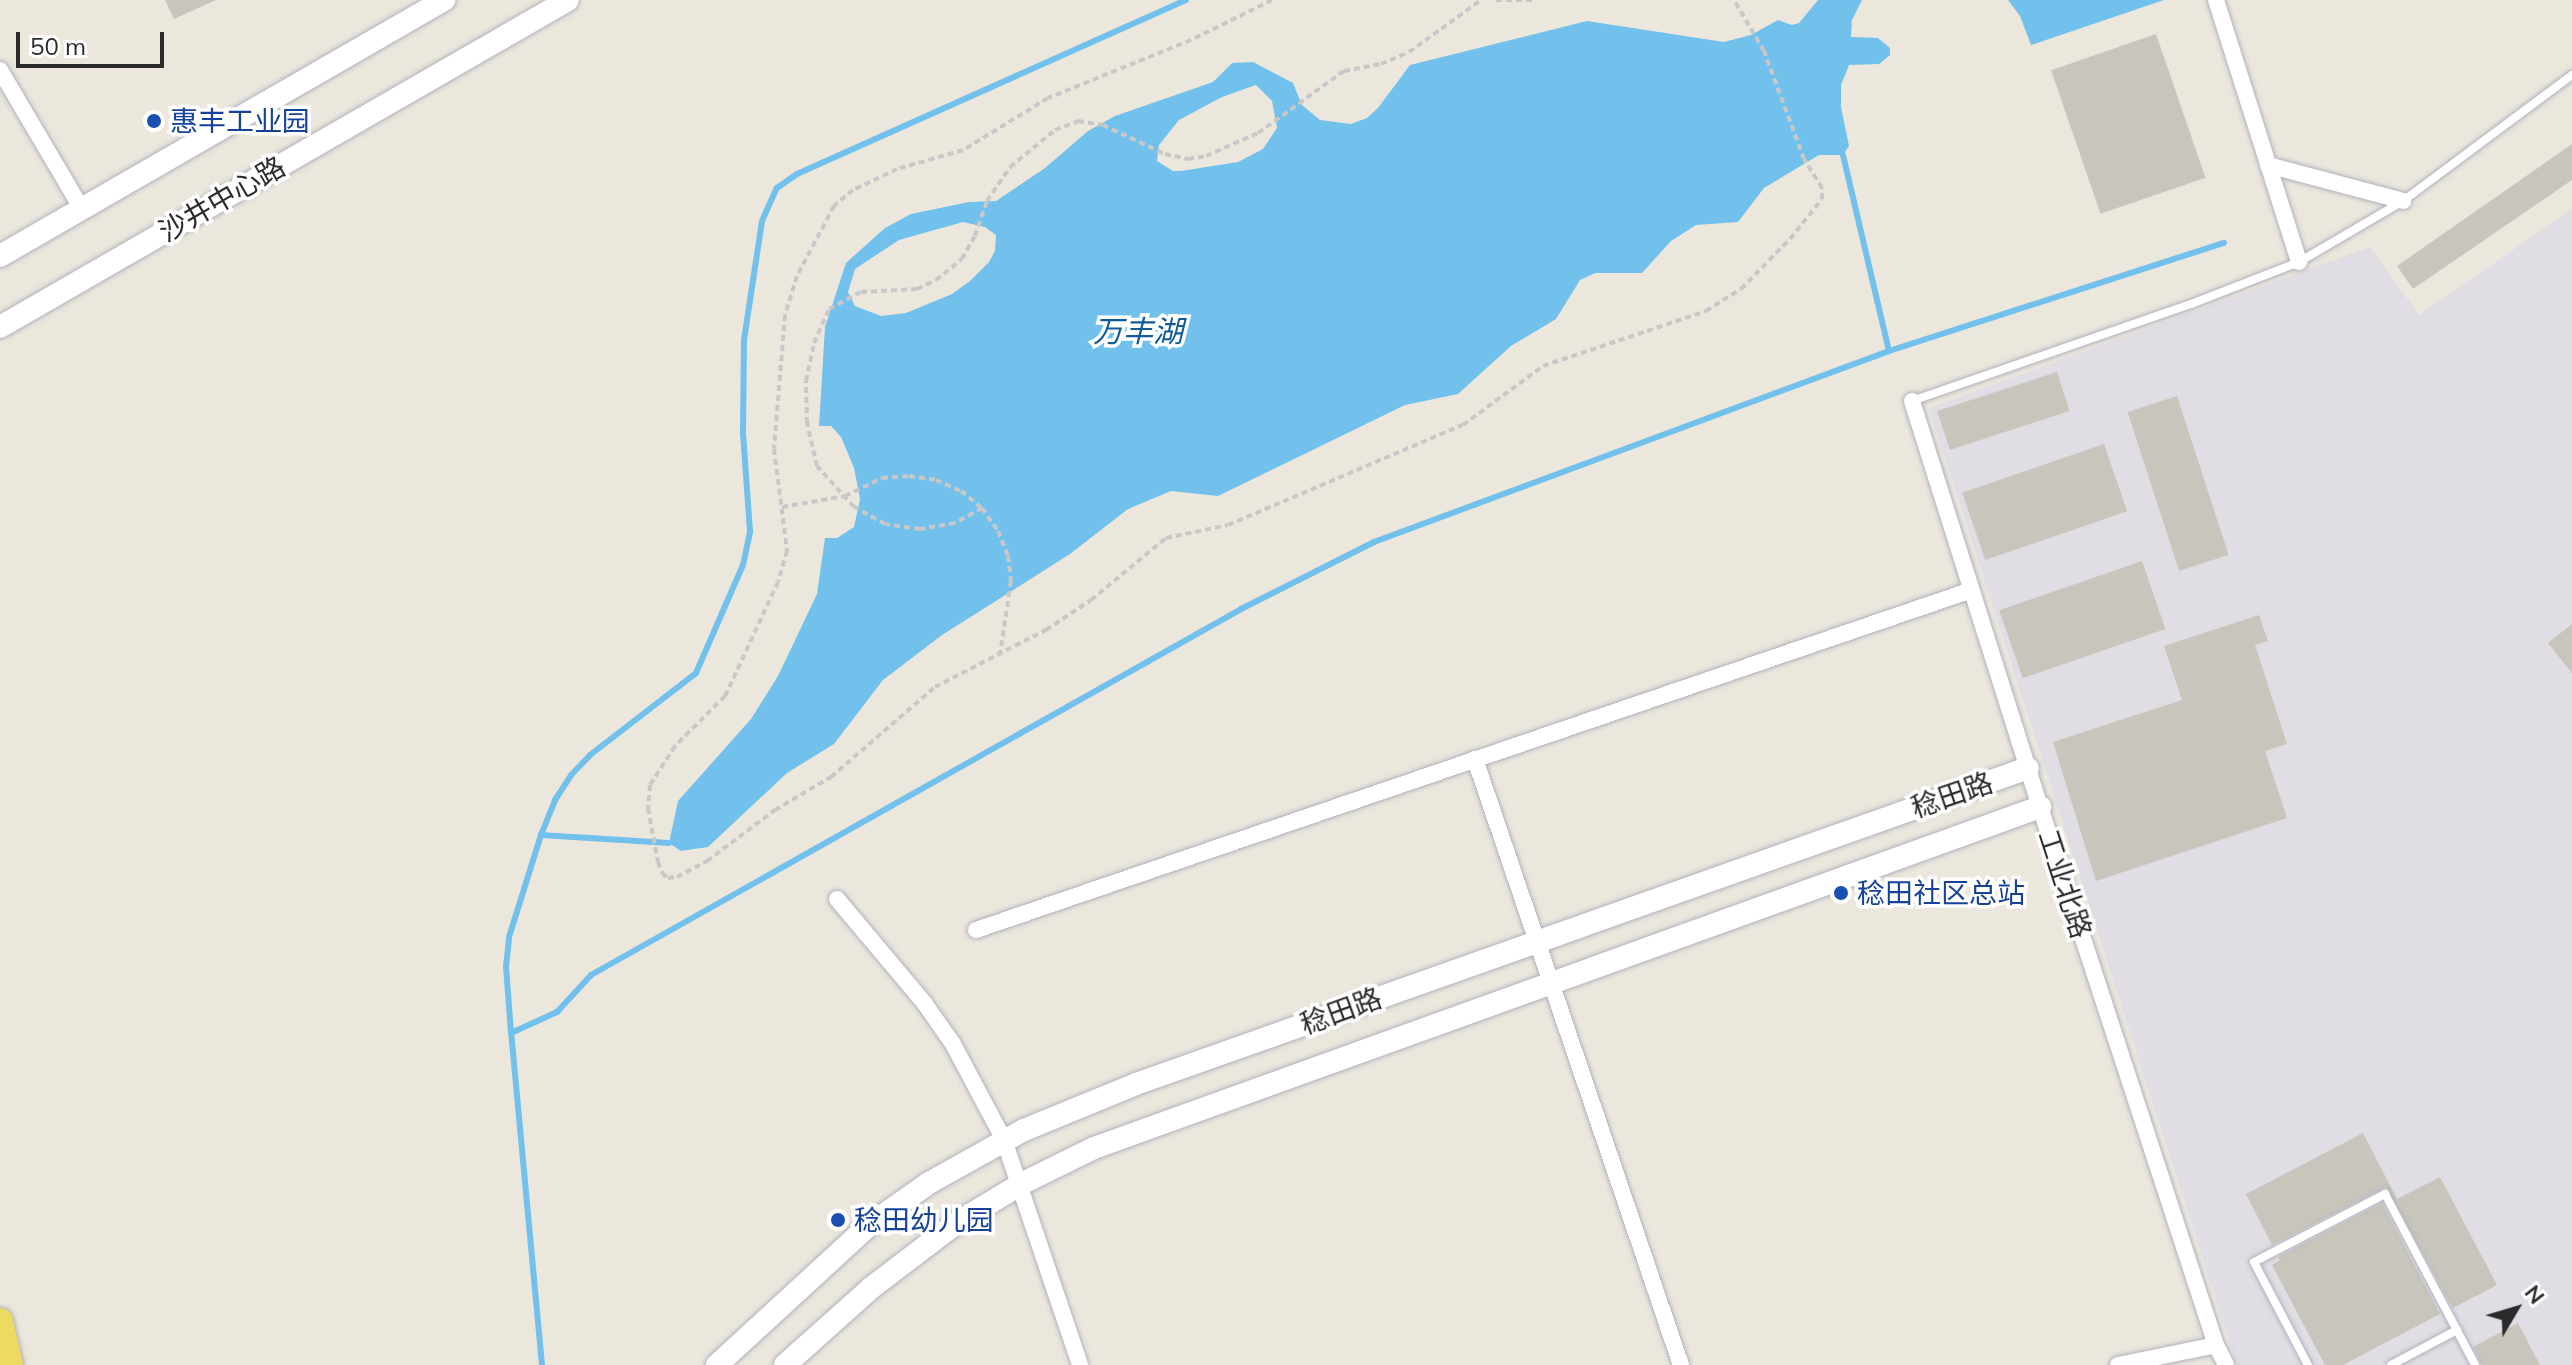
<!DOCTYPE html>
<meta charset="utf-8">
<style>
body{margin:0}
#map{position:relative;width:2572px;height:1365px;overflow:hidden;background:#ece7dd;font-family:Mulish,"Noto Sans SC",sans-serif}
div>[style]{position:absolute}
.industrial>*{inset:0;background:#e0dde5}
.water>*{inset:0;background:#72c0ec}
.stream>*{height:6px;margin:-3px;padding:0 3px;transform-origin:3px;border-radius:3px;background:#72c0ec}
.building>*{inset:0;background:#c8c5bc;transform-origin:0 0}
.path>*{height:4px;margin-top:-2px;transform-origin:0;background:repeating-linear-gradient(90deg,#c8c8c8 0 6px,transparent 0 10px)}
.roads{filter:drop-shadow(0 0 2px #b1b2be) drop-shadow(0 0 2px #b1b2be)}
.lane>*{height:8px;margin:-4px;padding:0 4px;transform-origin:4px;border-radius:4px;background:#fff}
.street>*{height:16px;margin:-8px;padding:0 8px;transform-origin:8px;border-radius:8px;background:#fff}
.secondary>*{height:22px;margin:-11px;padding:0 11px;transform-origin:11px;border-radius:11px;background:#fff}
.primary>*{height:26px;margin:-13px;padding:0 13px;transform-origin:13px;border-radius:13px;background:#eddb61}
.dots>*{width:22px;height:22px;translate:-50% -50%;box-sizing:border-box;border:4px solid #fff;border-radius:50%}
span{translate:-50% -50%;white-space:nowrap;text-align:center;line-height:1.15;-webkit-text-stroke:7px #fff;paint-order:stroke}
.transit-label{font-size:28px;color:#164399}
.left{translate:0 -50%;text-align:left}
.street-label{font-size:28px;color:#2b2b2b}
.water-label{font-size:30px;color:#105c99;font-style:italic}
.north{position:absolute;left:2476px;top:1269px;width:80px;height:80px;-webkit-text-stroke:6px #fff;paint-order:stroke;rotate:52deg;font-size:22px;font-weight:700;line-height:32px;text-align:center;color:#2b2b2b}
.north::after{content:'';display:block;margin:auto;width:28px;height:36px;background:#2b2b2b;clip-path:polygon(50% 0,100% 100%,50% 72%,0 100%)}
.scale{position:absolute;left:16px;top:32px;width:148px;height:36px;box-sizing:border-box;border:4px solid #2b2b2b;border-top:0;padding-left:10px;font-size:24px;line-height:28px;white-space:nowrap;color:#2b2b2b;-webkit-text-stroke:6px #fff;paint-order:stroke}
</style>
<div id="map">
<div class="industrial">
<i style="clip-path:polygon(2572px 209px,2572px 1365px,2237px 1365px,1929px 408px,2370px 247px,2419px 315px)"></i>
</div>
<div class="water">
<i style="clip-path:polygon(evenodd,1818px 0,1862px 0,1852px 20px,1851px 37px,1878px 38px,1890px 48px,1890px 55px,1879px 64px,1849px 65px,1841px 85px,1841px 107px,1849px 146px,1843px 155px,1819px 155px,1764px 188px,1738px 222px,1696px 225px,1671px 241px,1642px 273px,1595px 273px,1580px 280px,1556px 319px,1511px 346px,1458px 394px,1405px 405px,1218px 496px,1171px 491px,1128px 509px,1070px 554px,942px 635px,883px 680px,834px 744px,787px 773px,708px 847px,681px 851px,669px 843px,678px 801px,751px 719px,778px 676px,817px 594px,825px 538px,837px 538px,854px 527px,860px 499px,854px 468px,841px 437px,831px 426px,819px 426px,825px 327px,846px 263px,885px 228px,911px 214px,969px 202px,996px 201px,1045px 168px,1088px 131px,1115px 116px,1213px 82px,1232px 63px,1253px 62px,1293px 83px,1302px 105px,1320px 120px,1351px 124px,1367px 118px,1378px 108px,1410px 65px,1587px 21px,1724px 42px,1751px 35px,1778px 20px,1792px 25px,1799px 23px,1818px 0,1256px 85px,1272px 101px,1277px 128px,1263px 149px,1238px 162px,1181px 171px,1173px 171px,1157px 161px,1159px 145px,1179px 120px,1222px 97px,1256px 85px,1818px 0,963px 222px,985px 227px,996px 235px,995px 251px,989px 262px,970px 281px,952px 294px,906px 313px,881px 316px,855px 306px,848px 292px,855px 269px,899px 240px,963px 222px)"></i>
<i style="clip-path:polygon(2008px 0,2164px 0,2031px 45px,2020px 16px)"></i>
</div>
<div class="stream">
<i style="left:1843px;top:155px;width:201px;rotate:76.8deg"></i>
<i style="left:541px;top:835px;width:128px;rotate:3.6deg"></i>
<i style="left:511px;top:1033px;width:51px;rotate:-24.5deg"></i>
<i style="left:557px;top:1012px;width:50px;rotate:-47.4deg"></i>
<i style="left:591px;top:975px;width:746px;rotate:-29.38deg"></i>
<i style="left:1241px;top:609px;width:149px;rotate:-26.7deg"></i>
<i style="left:1374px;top:542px;width:549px;rotate:-20.35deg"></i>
<i style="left:1889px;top:351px;width:352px;rotate:-17.9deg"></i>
<i style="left:542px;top:1365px;width:333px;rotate:-95.3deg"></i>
<i style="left:511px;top:1033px;width:66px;rotate:-94.3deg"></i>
<i style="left:506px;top:967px;width:30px;rotate:-84deg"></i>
<i style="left:509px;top:937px;width:107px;rotate:-72.6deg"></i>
<i style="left:541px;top:835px;width:38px;rotate:-68deg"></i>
<i style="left:555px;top:800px;width:30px;rotate:-57deg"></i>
<i style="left:571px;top:775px;width:28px;rotate:-46deg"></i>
<i style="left:590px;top:755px;width:134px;rotate:-37.7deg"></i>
<i style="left:696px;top:673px;width:118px;rotate:-66.5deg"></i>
<i style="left:743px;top:565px;width:35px;rotate:-78deg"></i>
<i style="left:750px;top:531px;width:98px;rotate:-94.1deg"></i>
<i style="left:743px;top:433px;width:93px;rotate:-89.4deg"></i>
<i style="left:744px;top:340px;width:120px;rotate:-81.4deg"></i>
<i style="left:762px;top:221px;width:36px;rotate:-66deg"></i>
<i style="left:777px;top:188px;width:24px;rotate:-35deg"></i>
<i style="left:797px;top:174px;width:426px;rotate:-24.1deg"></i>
</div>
<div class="building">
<i style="clip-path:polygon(165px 0,216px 0,174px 19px)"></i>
<i style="left:2156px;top:34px;width:152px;height:111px;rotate:71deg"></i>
<i style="clip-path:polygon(2572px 144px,2572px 180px,2413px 289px,2397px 266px)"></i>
<i style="left:2057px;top:372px;width:41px;height:126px;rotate:72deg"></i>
<i style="left:2177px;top:396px;width:167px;height:52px;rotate:72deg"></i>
<i style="left:2104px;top:444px;width:71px;height:150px;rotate:71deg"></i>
<i style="left:2142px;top:561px;width:72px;height:151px;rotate:71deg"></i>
<i style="clip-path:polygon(2259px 615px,2268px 641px,2255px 645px,2287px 744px,2265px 751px,2287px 818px,2096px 881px,2053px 742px,2182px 700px,2164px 646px)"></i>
<i style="clip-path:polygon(2572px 624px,2572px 673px,2548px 643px)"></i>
<i style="clip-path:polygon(2363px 1133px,2397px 1199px,2440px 1177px,2497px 1285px,2453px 1308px,2386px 1187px,2272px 1245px,2246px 1194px)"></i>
<i style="clip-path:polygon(2382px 1203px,2440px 1314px,2343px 1365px,2325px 1365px,2272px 1265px,2280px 1260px,2278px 1257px)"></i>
<i style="clip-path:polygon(2518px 1323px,2540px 1365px,2482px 1365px,2473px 1347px)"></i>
</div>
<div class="path">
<i style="left:1272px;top:0;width:90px;rotate:153.7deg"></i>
<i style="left:1191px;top:40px;width:154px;rotate:157.9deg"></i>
<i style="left:1048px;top:98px;width:100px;rotate:148.5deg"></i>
<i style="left:963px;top:150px;width:69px;rotate:163.9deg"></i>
<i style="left:897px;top:169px;width:49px;rotate:154.5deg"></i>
<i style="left:853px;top:190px;width:25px;rotate:140deg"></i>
<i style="left:834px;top:206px;width:79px;rotate:117.9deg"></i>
<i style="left:797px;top:276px;width:41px;rotate:107.1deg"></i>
<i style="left:785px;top:315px;width:134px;rotate:94.7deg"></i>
<i style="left:774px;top:449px;width:103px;rotate:82.7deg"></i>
<i style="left:787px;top:551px;width:32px;rotate:106deg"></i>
<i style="left:778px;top:582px;width:126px;rotate:114.9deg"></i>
<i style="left:725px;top:696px;width:71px;rotate:135deg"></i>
<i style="left:675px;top:746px;width:46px;rotate:122.7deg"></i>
<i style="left:650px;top:785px;width:23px;rotate:95deg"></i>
<i style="left:648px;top:808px;width:55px;rotate:79.5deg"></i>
<i style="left:658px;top:862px;width:12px;rotate:70deg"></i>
<i style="left:662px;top:873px;width:8px;rotate:40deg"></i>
<i style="left:668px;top:878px;width:9px;rotate:-6deg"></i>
<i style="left:677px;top:877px;width:34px;rotate:-28deg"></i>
<i style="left:707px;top:861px;width:85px;rotate:-36.9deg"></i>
<i style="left:775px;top:810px;width:65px;rotate:-30.5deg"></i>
<i style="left:831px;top:777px;width:138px;rotate:-40.9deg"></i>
<i style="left:935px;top:687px;width:125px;rotate:-27.2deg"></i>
<i style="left:1046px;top:630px;width:54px;rotate:-33.7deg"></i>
<i style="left:1091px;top:600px;width:97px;rotate:-39.6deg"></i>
<i style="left:1166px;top:538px;width:63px;rotate:-11.8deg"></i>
<i style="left:1228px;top:525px;width:255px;rotate:-23.1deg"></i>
<i style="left:1463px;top:425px;width:99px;rotate:-36.4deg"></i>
<i style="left:1543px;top:366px;width:172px;rotate:-18.6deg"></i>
<i style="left:1706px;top:311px;width:41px;rotate:-32.2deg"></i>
<i style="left:1741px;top:289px;width:70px;rotate:-45.6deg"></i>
<i style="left:1790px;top:239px;width:51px;rotate:-51.3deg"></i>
<i style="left:1822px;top:199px;width:11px;rotate:-90deg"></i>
<i style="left:1822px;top:188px;width:34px;rotate:-122deg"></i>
<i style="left:1804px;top:159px;width:115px;rotate:-110.3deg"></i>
<i style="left:1764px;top:51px;width:59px;rotate:-120.5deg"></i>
<i style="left:1496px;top:0;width:36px"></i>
<i style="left:782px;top:507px;width:64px;rotate:-9.9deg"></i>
<i style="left:845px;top:496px;width:41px;rotate:-25.9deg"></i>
<i style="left:882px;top:478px;width:27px;rotate:-4deg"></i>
<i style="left:909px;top:476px;width:27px;rotate:8deg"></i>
<i style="left:936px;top:480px;width:27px;rotate:24deg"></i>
<i style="left:961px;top:491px;width:27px;rotate:39deg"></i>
<i style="left:982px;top:508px;width:28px;rotate:55deg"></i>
<i style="left:998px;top:531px;width:27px;rotate:68deg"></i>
<i style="left:1008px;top:556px;width:25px;rotate:83deg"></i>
<i style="left:1011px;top:581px;width:75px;rotate:98.5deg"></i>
<i style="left:982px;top:508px;width:31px;rotate:151deg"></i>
<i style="left:955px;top:523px;width:36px;rotate:170deg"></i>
<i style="left:920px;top:529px;width:35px;rotate:-172deg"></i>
<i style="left:885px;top:524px;width:35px;rotate:-151deg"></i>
<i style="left:854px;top:507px;width:55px;rotate:-132.1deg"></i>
<i style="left:817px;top:466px;width:44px;rotate:-103.1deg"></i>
<i style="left:807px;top:423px;width:42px;rotate:-91.4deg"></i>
<i style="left:806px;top:381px;width:39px;rotate:-78deg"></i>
<i style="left:814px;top:343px;width:37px;rotate:-66deg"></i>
<i style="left:829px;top:309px;width:36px;rotate:-28deg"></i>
<i style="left:861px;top:292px;width:56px;rotate:-3.1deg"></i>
<i style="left:917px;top:289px;width:21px;rotate:-25deg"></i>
<i style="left:936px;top:280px;width:33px;rotate:-39deg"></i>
<i style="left:962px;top:259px;width:26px;rotate:-61deg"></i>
<i style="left:975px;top:236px;width:37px;rotate:-71deg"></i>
<i style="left:987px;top:201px;width:41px;rotate:-55.9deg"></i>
<i style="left:1010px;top:167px;width:58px;rotate:-39.4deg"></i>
<i style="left:1055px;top:130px;width:25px;rotate:-21deg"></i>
<i style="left:1078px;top:121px;width:25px;rotate:9deg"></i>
<i style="left:1103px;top:125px;width:68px;rotate:25.1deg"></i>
<i style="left:1165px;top:154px;width:24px;rotate:12deg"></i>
<i style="left:1188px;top:159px;width:18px;rotate:-9deg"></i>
<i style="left:1206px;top:156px;width:57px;rotate:-23.9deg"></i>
<i style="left:1258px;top:133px;width:106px;rotate:-35.8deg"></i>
<i style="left:1344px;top:71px;width:38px;rotate:-11deg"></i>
<i style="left:1381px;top:64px;width:30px;rotate:-23deg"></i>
<i style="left:1409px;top:52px;width:89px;rotate:-35.8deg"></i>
</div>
<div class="roads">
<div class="lane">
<i style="left:1912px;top:401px;width:295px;rotate:-19.2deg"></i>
<i style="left:2191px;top:304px;width:116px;rotate:-21.3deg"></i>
<i style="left:2299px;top:262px;width:121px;rotate:-30.4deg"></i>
<i style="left:2403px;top:201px;width:211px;rotate:-36.7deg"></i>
<i style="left:2308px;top:1365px;width:116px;rotate:-117.7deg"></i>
<i style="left:2254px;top:1262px;width:148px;rotate:-27.4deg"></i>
<i style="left:2385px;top:1194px;width:193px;rotate:62.2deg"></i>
<i style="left:2391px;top:1365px;width:75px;rotate:-27.9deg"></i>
</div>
<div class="street">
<i style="left:2216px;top:0;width:275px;rotate:72.4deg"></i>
<i style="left:0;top:70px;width:161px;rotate:59.5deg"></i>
<i style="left:2268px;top:165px;width:140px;rotate:14.9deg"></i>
<i style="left:1912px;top:401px;width:426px;rotate:72.5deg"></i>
<i style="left:2040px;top:807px;width:566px;rotate:71.89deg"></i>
<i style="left:2216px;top:1345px;width:22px;rotate:63deg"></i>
<i style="left:1475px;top:759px;width:640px;rotate:71.23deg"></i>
<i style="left:837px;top:899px;width:137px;rotate:50deg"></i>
<i style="left:925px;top:1004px;width:49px;rotate:55deg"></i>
<i style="left:953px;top:1044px;width:109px;rotate:62deg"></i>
<i style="left:1004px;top:1140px;width:237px;rotate:71.3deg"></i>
<i style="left:976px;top:930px;width:1052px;rotate:-18.85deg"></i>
<i style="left:2118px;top:1365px;width:100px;rotate:-11.5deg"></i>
</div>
<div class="secondary">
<i style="left:0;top:256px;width:513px;rotate:-29.97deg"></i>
<i style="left:0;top:327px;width:655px;rotate:-29.93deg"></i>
<i style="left:717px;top:1365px;width:205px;rotate:-42.6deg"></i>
<i style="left:868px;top:1226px;width:75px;rotate:-35.2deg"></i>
<i style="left:929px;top:1183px;width:109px;rotate:-29.2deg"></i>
<i style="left:1024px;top:1130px;width:121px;rotate:-22.3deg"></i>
<i style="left:1136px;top:1084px;width:946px;rotate:-19.51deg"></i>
<i style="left:785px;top:1365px;width:115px;rotate:-41.8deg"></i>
<i style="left:871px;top:1288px;width:106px;rotate:-37.3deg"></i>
<i style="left:955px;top:1224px;width:77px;rotate:-31.2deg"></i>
<i style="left:1021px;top:1184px;width:81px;rotate:-26.3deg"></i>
<i style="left:1094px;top:1148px;width:1006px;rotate:-19.82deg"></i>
</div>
<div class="primary">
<i style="left:0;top:1321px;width:45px;rotate:77.2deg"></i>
</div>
</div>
<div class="dots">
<i style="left:154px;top:121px;background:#1a4fb4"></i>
<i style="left:1841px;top:893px;background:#1a4fb4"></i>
<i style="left:838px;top:1220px;background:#1a4fb4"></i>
</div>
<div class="transit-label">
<span class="left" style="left:170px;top:121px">惠丰工业园</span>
<span class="left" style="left:1857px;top:893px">稔田社区总站</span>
<span class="left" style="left:854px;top:1220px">稔田幼儿园</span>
</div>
<div class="street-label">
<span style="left:222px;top:199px;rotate:-30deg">沙井中心路</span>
<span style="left:1952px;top:795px;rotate:-19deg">稔田路</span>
<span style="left:2065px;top:884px;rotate:72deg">工业北路</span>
<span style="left:1341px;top:1011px;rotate:-20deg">稔田路</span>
</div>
<div class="water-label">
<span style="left:1138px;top:331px">万丰湖</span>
</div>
<div class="north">N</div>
<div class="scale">50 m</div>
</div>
